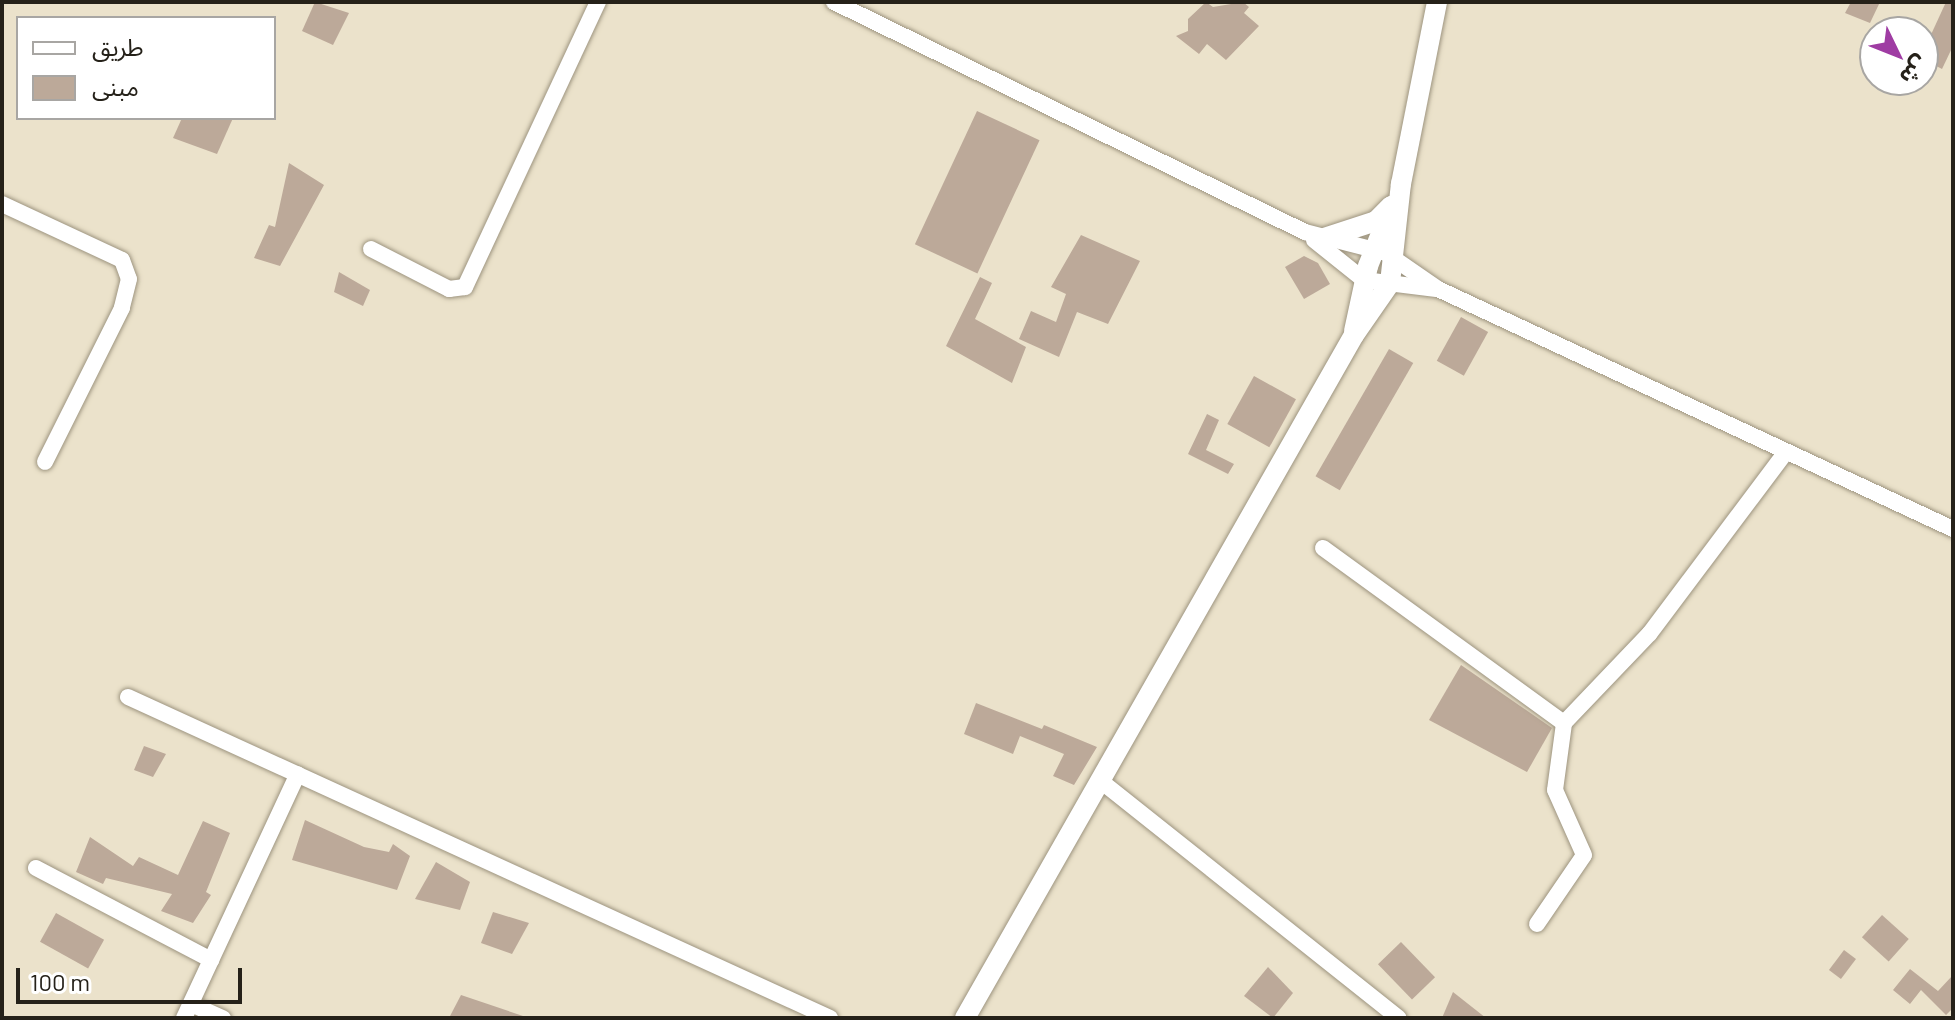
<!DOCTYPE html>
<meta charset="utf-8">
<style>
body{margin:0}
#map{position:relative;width:1955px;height:1020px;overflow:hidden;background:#ebe2cb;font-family:Barlow,"Noto Sans Arabic",sans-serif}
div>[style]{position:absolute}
.building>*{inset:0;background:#bca999;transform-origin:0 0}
.roads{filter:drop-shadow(0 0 2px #9d947f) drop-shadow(0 0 2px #9d947f)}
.minor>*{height:16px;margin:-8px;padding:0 8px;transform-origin:8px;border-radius:8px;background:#fff}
.tertiary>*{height:20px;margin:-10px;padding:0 10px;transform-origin:10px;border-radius:10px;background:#fff}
span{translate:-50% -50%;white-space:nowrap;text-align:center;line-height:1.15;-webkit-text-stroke:6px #fff;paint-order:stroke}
.frame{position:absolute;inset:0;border:4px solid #252119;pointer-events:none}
.legend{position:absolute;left:16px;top:16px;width:260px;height:104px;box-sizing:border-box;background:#fff;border:2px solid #a8a6a3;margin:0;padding:10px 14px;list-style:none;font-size:24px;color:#252119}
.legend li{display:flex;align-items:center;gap:16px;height:40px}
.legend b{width:40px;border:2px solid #a8a6a3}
.north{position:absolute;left:1859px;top:16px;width:80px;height:80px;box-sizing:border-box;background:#fff;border:2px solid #a8a6a3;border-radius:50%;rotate:133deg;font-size:22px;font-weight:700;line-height:32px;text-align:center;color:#252119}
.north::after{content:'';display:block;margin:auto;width:28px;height:36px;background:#9f3ca3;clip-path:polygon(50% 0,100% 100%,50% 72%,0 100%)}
.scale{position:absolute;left:16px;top:968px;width:226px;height:36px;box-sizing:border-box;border:4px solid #252119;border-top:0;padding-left:10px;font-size:24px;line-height:28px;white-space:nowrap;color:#252119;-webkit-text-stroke:6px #fff;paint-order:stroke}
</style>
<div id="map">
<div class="building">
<i style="clip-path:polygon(315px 2px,349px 13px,333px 45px,302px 31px)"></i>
<i style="clip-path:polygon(1206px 2px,1213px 7px,1243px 2px,1249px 7px,1244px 13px,1259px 26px,1226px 60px,1207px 44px,1199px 54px,1176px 36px,1188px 31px,1188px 19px)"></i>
<i style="clip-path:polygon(1851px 2px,1880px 2px,1870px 23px,1845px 13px)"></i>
<i style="clip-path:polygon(1946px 2px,1953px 2px,1953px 46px,1942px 69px,1923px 59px,1923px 52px)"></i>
<i style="left:977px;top:111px;width:69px;height:147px;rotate:25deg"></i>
<i style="clip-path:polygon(182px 118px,233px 118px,217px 154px,173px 138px)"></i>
<i style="clip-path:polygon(289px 163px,324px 185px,280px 266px,254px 258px,269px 225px,275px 227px)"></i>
<i style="clip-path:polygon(1081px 235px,1140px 261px,1108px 324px,1077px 312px,1059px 357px,1019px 339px,1031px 311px,1056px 322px,1066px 294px,1051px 287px)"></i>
<i style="clip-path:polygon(1304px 256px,1318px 263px,1330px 284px,1304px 299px,1285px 267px)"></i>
<i style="clip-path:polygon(339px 272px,370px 290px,363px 306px,334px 292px)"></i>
<i style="clip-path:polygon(980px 277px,992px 283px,975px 319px,1026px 347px,1012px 383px,946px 346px)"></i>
<i style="left:1461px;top:317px;width:31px;height:50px;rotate:29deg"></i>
<i style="left:1389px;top:349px;width:28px;height:147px;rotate:30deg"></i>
<i style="left:1254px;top:376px;width:48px;height:55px;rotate:29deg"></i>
<i style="clip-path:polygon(1207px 414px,1219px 420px,1206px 450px,1234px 464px,1228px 474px,1188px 454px)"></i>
<i style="clip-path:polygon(1461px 665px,1552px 728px,1527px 772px,1429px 720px)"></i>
<i style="clip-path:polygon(976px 703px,1042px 729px,1044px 725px,1097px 747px,1074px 785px,1053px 776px,1064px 754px,1020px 736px,1013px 754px,964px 734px)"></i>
<i style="clip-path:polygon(144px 746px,166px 754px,153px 777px,134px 770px)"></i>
<i style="clip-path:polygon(305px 820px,364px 847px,389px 852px,393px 844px,410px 856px,397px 890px,292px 860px)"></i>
<i style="clip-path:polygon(203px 821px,230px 833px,206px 892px,211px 895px,193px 923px,161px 911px,172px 894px,106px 878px,103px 884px,76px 872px,90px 837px,133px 866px,139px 857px,178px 875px)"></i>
<i style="clip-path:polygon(436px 862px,470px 882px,460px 910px,415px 899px)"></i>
<i style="clip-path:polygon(493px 912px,529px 923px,512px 954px,481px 943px)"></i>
<i style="left:56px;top:913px;width:55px;height:33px;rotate:29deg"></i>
<i style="left:1882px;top:915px;width:36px;height:30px;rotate:42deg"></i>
<i style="left:1401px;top:942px;width:49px;height:32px;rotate:46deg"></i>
<i style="left:1844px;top:950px;width:15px;height:25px;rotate:37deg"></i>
<i style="clip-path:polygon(1268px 967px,1293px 993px,1273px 1018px,1244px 996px)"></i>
<i style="clip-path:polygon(1910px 969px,1938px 991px,1953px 975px,1953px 1008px,1946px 1015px,1921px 990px,1910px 1004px,1893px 990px)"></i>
<i style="clip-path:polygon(1453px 992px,1486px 1018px,1442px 1018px)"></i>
<i style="clip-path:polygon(461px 995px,523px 1016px,523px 1018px,449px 1018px)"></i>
</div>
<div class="roads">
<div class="minor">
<i style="left:834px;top:2px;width:524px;rotate:26.03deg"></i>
<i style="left:1305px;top:232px;width:84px;rotate:14.5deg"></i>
<i style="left:1386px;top:253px;width:63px;rotate:34.7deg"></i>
<i style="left:1438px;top:289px;width:568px;rotate:24.99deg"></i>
<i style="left:2px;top:204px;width:132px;rotate:25deg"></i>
<i style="left:122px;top:260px;width:20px;rotate:70deg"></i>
<i style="left:129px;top:279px;width:30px;rotate:104deg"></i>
<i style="left:122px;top:308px;width:172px;rotate:116.6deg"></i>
<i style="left:1314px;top:240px;width:64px;rotate:38.7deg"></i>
<i style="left:1364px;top:280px;width:73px;rotate:7.1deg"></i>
<i style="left:371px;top:249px;width:88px;rotate:27.1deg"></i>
<i style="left:449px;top:289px;width:16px;rotate:-7deg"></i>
<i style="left:465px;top:287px;width:315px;rotate:-65deg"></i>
<i style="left:1323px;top:548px;width:298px;rotate:36deg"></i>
<i style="left:1564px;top:723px;width:124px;rotate:-46.3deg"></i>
<i style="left:1650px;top:633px;width:226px;rotate:-53.1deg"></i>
<i style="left:128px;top:697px;width:772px;rotate:24.57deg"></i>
<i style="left:1102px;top:782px;width:379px;rotate:38.5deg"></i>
<i style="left:36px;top:868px;width:198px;rotate:27.7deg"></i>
<i style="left:1537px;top:924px;width:83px;rotate:-55.7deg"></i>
<i style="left:1584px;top:855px;width:71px;rotate:-114deg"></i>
<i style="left:1555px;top:790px;width:68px;rotate:-82.3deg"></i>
<i style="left:191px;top:1004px;width:35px;rotate:24deg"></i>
<i style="left:184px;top:1018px;width:269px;rotate:-65deg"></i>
</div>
<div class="tertiary">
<i style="left:1321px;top:239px;width:58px;rotate:-18.1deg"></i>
<i style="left:1376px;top:221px;width:21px;rotate:-45deg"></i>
<i style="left:1354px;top:331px;width:66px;rotate:-77.8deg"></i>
<i style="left:1368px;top:266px;width:65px;rotate:-68.2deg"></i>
<i style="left:965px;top:1018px;width:786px;rotate:-60.34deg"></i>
<i style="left:1354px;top:335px;width:63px;rotate:-55.3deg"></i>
<i style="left:1390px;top:283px;width:100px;rotate:-83.7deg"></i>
<i style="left:1401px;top:184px;width:186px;rotate:-78.8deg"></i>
</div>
</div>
<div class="frame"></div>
<ul class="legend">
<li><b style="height:10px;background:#fff"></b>طريق</li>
<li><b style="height:22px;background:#bca999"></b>مبنى</li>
</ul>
<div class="north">ش</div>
<div class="scale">100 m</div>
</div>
